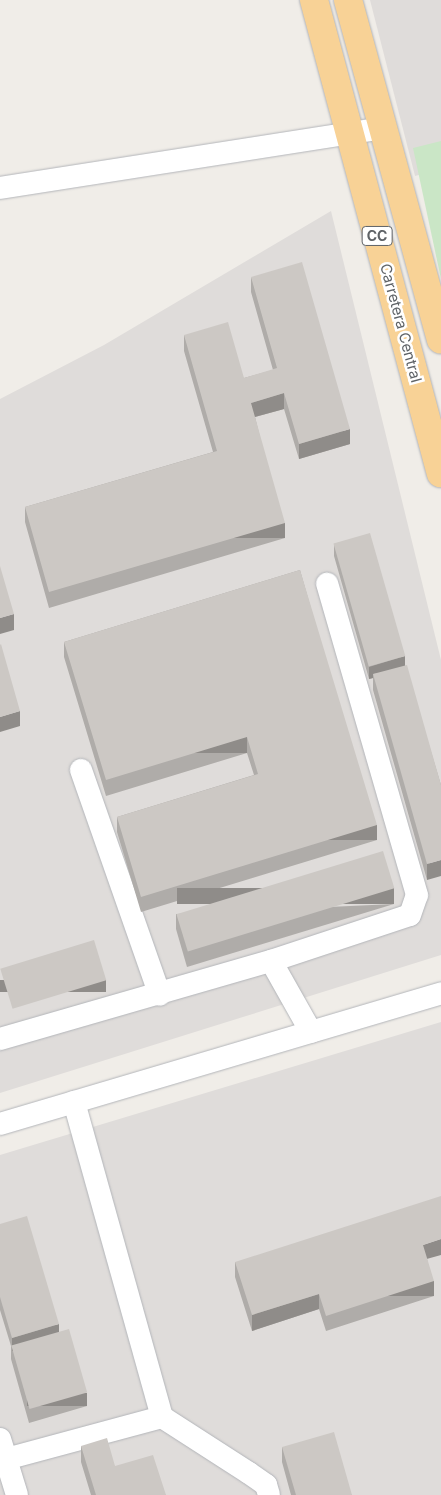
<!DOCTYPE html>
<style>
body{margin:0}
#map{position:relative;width:441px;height:1495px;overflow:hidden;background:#f0ede8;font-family:Inter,sans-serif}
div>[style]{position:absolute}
.industrial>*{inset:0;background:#dfdcda}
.green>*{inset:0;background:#cae6c6}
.roads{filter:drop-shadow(0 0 1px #b3b5b9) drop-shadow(0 0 1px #b3b5b9)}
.minor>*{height:22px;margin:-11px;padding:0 11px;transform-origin:11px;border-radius:11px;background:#fff}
.highway>*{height:28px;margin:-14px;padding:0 14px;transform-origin:14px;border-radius:14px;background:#f8d296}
.wall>*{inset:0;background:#afaca9}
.shaded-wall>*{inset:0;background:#8f8c89;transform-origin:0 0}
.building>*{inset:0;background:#ccc8c4;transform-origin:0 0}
span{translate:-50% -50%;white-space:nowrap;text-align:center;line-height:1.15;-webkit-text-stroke:5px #fff;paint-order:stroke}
.shield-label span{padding:1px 4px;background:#fff;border:1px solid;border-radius:4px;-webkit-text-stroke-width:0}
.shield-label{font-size:14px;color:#5f6367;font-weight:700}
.street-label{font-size:15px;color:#5f6367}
</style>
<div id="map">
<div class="industrial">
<i style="clip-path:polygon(370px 0,441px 0,441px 169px,415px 176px)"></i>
<i style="clip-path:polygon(331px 211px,441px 660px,441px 955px,0 1093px,0 399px,104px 345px)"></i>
<i style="clip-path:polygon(441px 1022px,441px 1495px,0 1495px,0 1155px)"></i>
</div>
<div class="green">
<i style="clip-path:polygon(441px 141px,441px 279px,413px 148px)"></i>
</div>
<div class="roads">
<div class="minor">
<i style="left:0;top:188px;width:389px;rotate:-8.9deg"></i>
<i style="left:81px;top:770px;width:238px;rotate:70.7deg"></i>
<i style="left:311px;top:1032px;width:81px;rotate:-119.4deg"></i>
<i style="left:271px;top:961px;width:146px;rotate:-18.3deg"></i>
<i style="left:410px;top:915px;width:21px;rotate:-71deg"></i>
<i style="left:417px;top:895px;width:324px;rotate:-106.1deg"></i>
<i style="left:0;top:1039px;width:282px;rotate:-16.1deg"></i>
<i style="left:74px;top:1102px;width:327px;rotate:74.4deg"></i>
<i style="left:162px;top:1417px;width:103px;rotate:32.8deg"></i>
<i style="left:249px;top:1473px;width:21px;rotate:35deg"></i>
<i style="left:266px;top:1485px;width:10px;rotate:73deg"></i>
<i style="left:0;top:1124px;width:460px;rotate:-16.5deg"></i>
<i style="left:0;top:1439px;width:21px;rotate:73deg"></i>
<i style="left:17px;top:1495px;width:38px;rotate:-107deg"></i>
<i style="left:6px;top:1459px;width:162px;rotate:-15.1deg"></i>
</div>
<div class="highway">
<i style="left:314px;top:0;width:490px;rotate:75deg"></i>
<i style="left:348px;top:0;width:352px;rotate:74.7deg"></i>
</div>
</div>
<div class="wall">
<i style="clip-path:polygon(251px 277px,350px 444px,299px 459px,284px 409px,255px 417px,285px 538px,49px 608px,25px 522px,25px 507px,213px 452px,184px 351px,184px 335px,244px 378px,273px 370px,251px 292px)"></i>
<i style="clip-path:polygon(334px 544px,405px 665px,441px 785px,427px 880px,373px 690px,373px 678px,369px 679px,334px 556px)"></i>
<i style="clip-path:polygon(300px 570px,377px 840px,141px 912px,117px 832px,117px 817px,254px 775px,247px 753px,106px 796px,64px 657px,64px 642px)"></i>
<i style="clip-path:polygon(394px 904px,187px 967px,176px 929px,176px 914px)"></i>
<i style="clip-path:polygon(0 1224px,59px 1332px,87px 1406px,29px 1423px,11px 1359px,11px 1346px,0 1310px)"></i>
<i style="clip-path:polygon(427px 1259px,434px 1296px,326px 1331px,319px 1309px,252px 1331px,235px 1277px,235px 1262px)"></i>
<i style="clip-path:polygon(81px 1446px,115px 1466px,166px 1495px,91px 1495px,81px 1462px)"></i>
<i style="clip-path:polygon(282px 1447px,352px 1495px,291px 1495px,282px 1462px)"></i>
</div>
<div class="shaded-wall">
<i style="clip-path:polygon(284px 393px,284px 409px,251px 418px,251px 403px)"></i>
<i style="clip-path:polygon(350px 429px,350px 444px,299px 459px,299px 444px)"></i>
<i style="left:285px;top:523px;width:15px;height:246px;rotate:90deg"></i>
<i style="clip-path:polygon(14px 614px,14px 630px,0 634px,0 618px)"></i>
<i style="clip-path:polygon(405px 656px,405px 669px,373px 674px,373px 678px,369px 679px,369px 667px)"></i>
<i style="clip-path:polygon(20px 711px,20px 726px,0 732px,0 717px)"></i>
<i style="left:247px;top:737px;width:16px;height:147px;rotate:90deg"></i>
<i style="left:377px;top:825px;width:15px;height:247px;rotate:90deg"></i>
<i style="clip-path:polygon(441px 860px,441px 876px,427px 880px,427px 864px)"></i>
<i style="left:394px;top:888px;width:16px;height:217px;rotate:90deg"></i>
<i style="left:106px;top:980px;width:12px;height:111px;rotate:90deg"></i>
<i style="clip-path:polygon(441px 1239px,441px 1255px,423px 1260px,423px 1245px)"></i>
<i style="left:434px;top:1281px;width:15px;height:114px;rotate:90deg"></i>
<i style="clip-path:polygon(319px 1294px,319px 1309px,252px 1331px,252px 1315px)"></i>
<i style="clip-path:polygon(59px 1324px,59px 1337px,12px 1351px,12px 1338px)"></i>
<i style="left:87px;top:1393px;width:13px;height:60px;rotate:90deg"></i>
</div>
<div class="building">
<i style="clip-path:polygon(302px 262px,350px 429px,299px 444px,284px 393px,251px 403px,285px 523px,49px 592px,25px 507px,217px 451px,184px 335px,228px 322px,244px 378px,277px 368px,251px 277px)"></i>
<i style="left:370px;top:533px;width:128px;height:38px;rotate:74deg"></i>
<i style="clip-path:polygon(0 566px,14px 614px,0 618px)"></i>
<i style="clip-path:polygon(300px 570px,377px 825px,141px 897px,117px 817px,258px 774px,247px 737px,106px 780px,64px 642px)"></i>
<i style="clip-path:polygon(1px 644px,20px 711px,0 717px,0 645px)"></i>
<i style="clip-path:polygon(407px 665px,441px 785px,441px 860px,427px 864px,373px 674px)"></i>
<i style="left:383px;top:851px;width:39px;height:216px;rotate:73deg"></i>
<i style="left:94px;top:940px;width:42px;height:98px;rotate:73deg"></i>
<i style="clip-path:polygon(441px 1196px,441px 1239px,423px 1245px,434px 1281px,326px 1316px,319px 1294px,252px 1315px,235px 1262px)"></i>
<i style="clip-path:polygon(27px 1216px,59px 1324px,12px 1338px,0 1297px,0 1224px)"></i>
<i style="left:69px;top:1329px;width:66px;height:60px;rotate:74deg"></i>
<i style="clip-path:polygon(334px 1432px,352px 1495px,296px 1495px,282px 1447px)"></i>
<i style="clip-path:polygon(107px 1438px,115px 1466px,153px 1455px,166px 1495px,96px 1495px,81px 1446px)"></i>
</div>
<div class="shield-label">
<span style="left:377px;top:236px">CC</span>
</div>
<div class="street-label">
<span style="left:401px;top:323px;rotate:75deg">Carretera Central</span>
</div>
</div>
